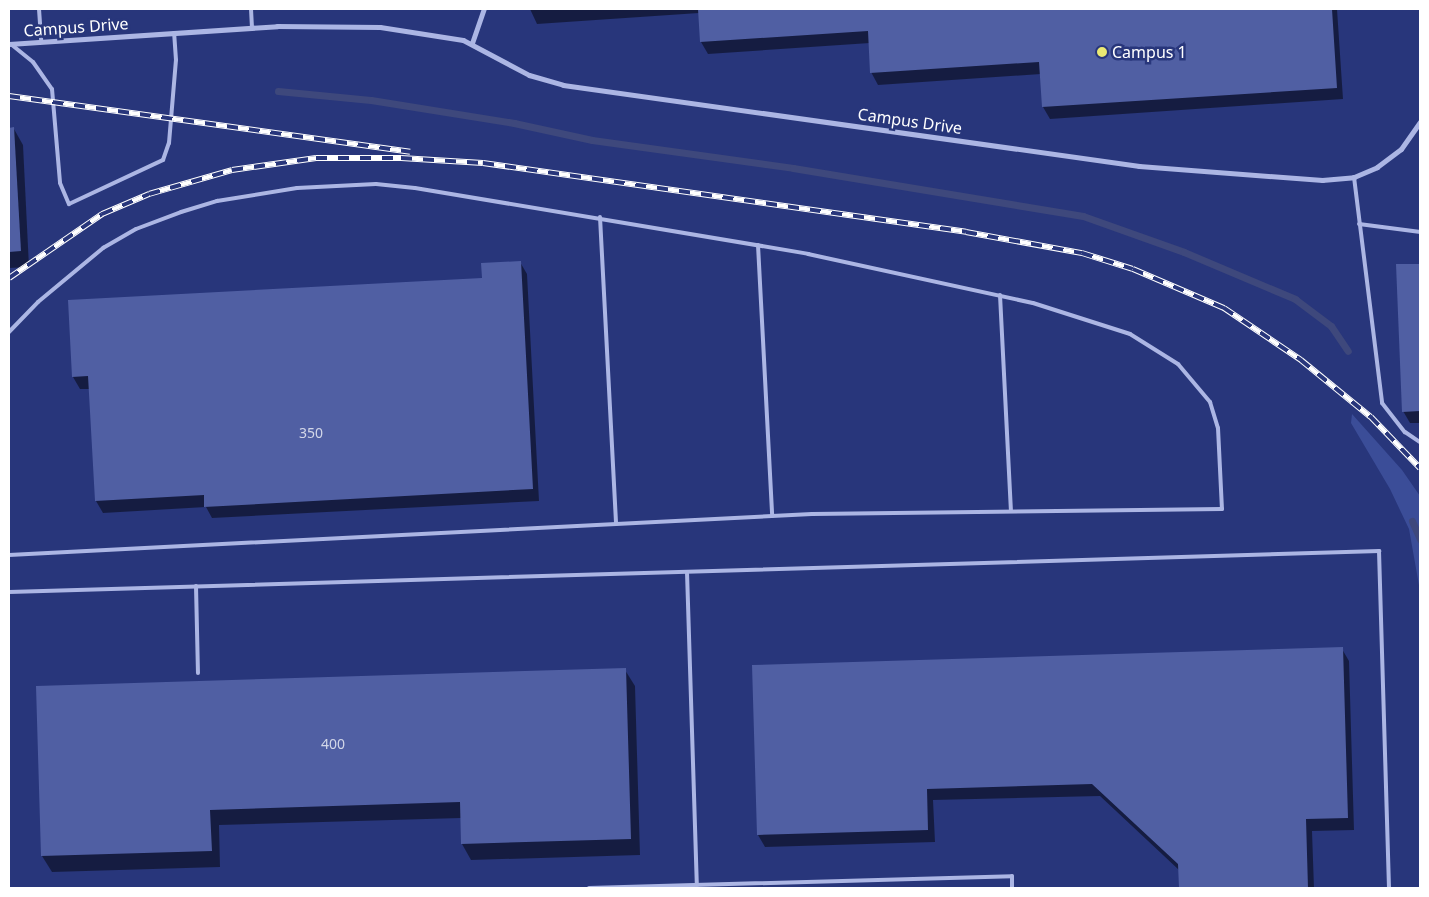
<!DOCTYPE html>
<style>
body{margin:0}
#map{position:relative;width:1429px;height:897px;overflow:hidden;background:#28367b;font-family:"Noto Sans",sans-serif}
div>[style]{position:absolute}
.green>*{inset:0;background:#3b4d98}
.shadow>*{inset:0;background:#0007}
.stream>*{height:7px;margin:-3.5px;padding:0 3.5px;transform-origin:3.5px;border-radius:3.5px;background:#3e487c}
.building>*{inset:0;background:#505fa3}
.service>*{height:4px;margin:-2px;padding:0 2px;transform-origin:2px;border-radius:2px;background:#acb6e4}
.minor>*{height:5px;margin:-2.5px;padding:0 2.5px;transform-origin:2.5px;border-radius:2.5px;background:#acb6e4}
.rail>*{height:5.5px;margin-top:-2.75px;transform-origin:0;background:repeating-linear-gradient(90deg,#28367b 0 11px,#fff 0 22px);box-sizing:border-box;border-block:1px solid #fff}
.dots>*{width:14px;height:14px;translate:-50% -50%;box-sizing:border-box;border:2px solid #28367b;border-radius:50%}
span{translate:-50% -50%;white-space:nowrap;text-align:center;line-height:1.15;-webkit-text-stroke:5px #28367b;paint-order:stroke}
.number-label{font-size:14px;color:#d3d7e8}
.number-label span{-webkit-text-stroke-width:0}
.street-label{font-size:16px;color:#fff}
.poi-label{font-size:16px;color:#fff}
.left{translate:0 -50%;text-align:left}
.frame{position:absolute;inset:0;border:10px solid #fff;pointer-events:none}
</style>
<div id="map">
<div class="green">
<i style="clip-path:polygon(1352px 414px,1402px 470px,1420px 496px,1420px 591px,1409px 529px,1390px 489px,1351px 423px)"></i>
</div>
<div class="shadow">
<i style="clip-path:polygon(530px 9px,1337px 9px,1343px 99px,1050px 119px,1043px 107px,1041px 74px,878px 85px,871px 72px,870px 43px,708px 54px,701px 42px,699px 13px,537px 24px)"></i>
<i style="clip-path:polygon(9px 129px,14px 129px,23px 145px,29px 267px,9px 268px)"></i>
<i style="clip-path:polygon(520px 262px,527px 274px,539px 501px,212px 518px,206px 507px,103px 513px,96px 501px,90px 389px,80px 389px,73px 377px,69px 301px,483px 280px)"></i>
<i style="clip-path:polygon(1420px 265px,1420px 423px,1410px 423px,1403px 411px,1397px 266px)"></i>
<i style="clip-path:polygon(1342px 649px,1349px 661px,1354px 830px,1312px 831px,1314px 888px,1180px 888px,1179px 870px,1100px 796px,933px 800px,935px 842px,765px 847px,758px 835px)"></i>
<i style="clip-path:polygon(625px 670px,635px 686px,640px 855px,471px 860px,462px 844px,461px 818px,219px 825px,220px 867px,52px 872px,42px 856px,37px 687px)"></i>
</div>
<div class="stream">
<i style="left:278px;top:91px;width:93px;rotate:5.5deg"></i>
<i style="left:371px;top:100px;width:145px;rotate:9.1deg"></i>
<i style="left:514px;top:123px;width:80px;rotate:12.3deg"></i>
<i style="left:592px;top:140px;width:203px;rotate:7.9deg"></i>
<i style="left:793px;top:168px;width:294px;rotate:9.4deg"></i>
<i style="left:1083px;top:216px;width:107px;rotate:19.6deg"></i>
<i style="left:1184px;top:252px;width:121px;rotate:22.9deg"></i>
<i style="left:1295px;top:299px;width:45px;rotate:36.9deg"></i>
<i style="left:1331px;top:326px;width:30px;rotate:56deg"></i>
<i style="left:1412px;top:521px;width:20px;rotate:66deg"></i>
</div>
<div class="building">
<i style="clip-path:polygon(698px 9px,1332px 9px,1337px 88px,1042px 107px,1039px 62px,870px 73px,868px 31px,700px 42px)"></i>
<i style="clip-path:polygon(14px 127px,21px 251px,9px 252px,9px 128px)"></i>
<i style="clip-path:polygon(521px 261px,533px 489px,204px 507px,204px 495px,95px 501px,88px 376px,72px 377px,68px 300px,482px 278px,481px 263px)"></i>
<i style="clip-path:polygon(1396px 264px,1420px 264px,1420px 411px,1402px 412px)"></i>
<i style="clip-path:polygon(1343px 647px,1348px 818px,1306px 819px,1308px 888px,1179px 888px,1178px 864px,1092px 784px,927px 789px,928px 830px,757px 835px,752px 665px)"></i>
<i style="clip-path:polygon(626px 668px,631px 839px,461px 844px,460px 802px,210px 810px,212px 851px,41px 856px,36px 686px)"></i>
</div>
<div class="service">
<i style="left:39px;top:9px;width:32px;rotate:86deg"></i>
<i style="left:251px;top:9px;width:18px;rotate:87deg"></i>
<i style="left:12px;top:45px;width:27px;rotate:39deg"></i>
<i style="left:33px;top:62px;width:33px;rotate:55deg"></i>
<i style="left:52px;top:89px;width:94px;rotate:85.1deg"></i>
<i style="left:60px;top:183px;width:23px;rotate:67deg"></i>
<i style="left:69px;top:204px;width:104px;rotate:-25.1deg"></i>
<i style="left:163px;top:160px;width:18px;rotate:-71deg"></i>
<i style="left:169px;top:143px;width:83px;rotate:-85.2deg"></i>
<i style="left:176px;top:60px;width:27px;rotate:-94deg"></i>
<i style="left:1354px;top:177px;width:228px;rotate:82.9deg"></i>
<i style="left:1382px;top:403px;width:37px;rotate:52deg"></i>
<i style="left:1405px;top:432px;width:18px;rotate:34deg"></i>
<i style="left:600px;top:217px;width:307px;rotate:87deg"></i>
<i style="left:1359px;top:224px;width:62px;rotate:7.5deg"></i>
<i style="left:758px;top:245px;width:271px;rotate:87deg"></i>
<i style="left:1000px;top:295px;width:215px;rotate:87.1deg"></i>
<i style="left:9px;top:332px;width:42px;rotate:-46deg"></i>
<i style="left:38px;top:302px;width:85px;rotate:-39.7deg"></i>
<i style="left:103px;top:248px;width:38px;rotate:-30deg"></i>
<i style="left:136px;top:229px;width:48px;rotate:-20.7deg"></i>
<i style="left:181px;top:212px;width:38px;rotate:-17deg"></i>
<i style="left:217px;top:201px;width:81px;rotate:-9.2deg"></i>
<i style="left:297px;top:188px;width:79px;rotate:-2.9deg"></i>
<i style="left:376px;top:184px;width:39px;rotate:6deg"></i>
<i style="left:415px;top:188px;width:399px;rotate:9.5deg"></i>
<i style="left:808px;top:254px;width:230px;rotate:12.3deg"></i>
<i style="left:1033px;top:303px;width:102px;rotate:17.7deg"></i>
<i style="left:1130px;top:334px;width:57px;rotate:32deg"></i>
<i style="left:1178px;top:364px;width:50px;rotate:49.9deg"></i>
<i style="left:1210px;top:402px;width:27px;rotate:73deg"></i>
<i style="left:1218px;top:428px;width:81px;rotate:87.2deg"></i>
<i style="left:1222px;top:509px;width:410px;rotate:179.3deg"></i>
<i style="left:812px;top:514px;width:804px;rotate:177.08deg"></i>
<i style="left:687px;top:572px;width:313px;rotate:88.2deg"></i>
<i style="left:196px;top:586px;width:87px;rotate:88.7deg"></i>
<i style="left:9px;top:592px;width:1371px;rotate:-1.71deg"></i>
<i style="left:1379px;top:551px;width:337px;rotate:88.3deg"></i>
<i style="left:589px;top:888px;width:423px;rotate:-1.6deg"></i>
<i style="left:1012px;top:876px;width:12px;rotate:90deg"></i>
</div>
<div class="minor">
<i style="left:472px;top:43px;width:36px;rotate:-71deg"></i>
<i style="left:9px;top:44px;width:269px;rotate:-3.8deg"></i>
<i style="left:277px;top:26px;width:103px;rotate:0.6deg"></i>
<i style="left:380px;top:27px;width:84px;rotate:8.9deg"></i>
<i style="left:463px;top:40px;width:75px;rotate:27.9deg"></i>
<i style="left:529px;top:75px;width:35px;rotate:16deg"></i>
<i style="left:563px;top:85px;width:582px;rotate:8deg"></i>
<i style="left:1139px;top:166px;width:184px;rotate:4.4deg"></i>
<i style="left:1322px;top:180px;width:32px;rotate:-5deg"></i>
<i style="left:1354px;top:177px;width:25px;rotate:-23deg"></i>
<i style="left:1377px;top:167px;width:30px;rotate:-37deg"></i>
<i style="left:1401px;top:149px;width:33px;rotate:-55deg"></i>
</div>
<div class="rail">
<i style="left:9px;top:96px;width:405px;rotate:7.9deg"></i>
<i style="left:9px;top:278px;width:113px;rotate:-34.5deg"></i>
<i style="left:102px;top:214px;width:51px;rotate:-23.1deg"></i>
<i style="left:149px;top:194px;width:86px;rotate:-16.1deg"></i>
<i style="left:232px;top:170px;width:85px;rotate:-8.1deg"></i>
<i style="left:316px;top:158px;width:85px"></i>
<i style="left:401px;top:158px;width:82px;rotate:3.5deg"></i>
<i style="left:483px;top:163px;width:488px;rotate:8.1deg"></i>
<i style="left:966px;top:232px;width:118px;rotate:10.3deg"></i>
<i style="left:1082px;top:253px;width:53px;rotate:17.4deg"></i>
<i style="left:1133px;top:269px;width:99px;rotate:23.2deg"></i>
<i style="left:1224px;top:308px;width:93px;rotate:34deg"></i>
<i style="left:1301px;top:360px;width:90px;rotate:39.2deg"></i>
<i style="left:1371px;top:417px;width:71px;rotate:46.1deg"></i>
</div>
<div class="dots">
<i style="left:1102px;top:52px;background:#ebe973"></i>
</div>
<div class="number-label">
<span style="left:311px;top:433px">350</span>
<span style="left:333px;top:744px">400</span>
</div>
<div class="street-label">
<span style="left:76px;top:27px;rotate:-4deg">Campus Drive</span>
<span style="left:910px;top:121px;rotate:8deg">Campus Drive</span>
</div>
<div class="poi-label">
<span class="left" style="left:1112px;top:52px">Campus 1</span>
</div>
<div class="frame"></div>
</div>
